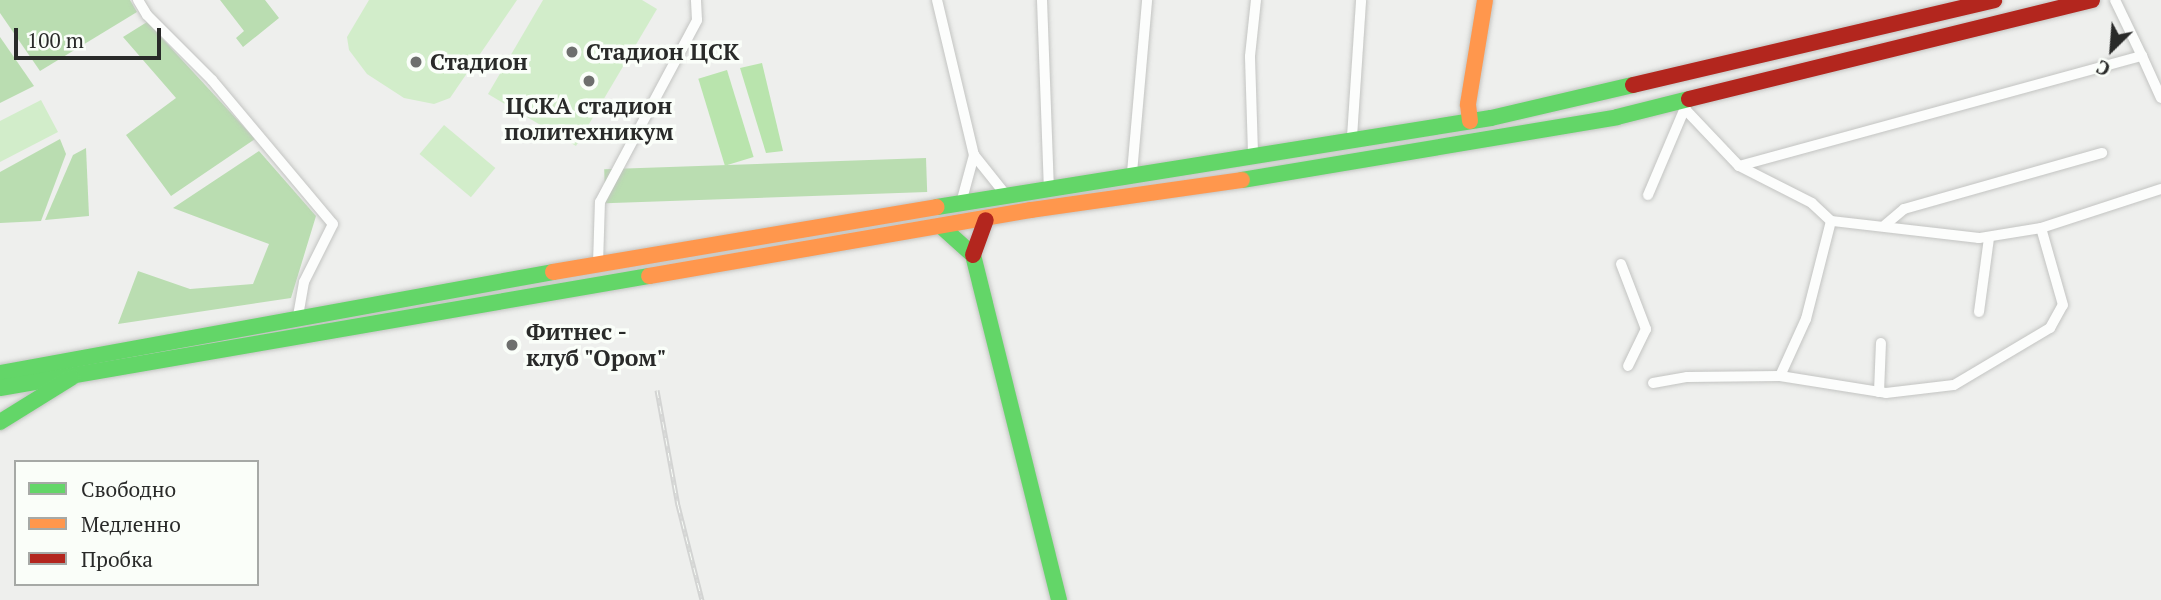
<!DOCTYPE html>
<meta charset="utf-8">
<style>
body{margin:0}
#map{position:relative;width:2161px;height:600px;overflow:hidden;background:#eeefed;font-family:"PT Serif",serif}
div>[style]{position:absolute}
.green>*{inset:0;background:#d2edca;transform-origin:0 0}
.forest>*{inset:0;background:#baddb1;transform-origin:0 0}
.water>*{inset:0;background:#b9e4ad;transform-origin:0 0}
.roads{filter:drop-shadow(0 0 2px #c3c4c2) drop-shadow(0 0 2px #c3c4c2)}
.street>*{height:10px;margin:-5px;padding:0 5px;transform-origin:5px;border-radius:5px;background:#fcfdfc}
.fast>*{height:16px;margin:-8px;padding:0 8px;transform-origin:8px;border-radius:8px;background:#63d668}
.slow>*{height:16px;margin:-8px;padding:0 8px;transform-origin:8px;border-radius:8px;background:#ff974d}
.jam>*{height:16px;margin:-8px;padding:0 8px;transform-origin:8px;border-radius:8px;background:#b3261e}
.rail>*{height:5px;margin-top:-2.5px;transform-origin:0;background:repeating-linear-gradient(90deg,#fafef9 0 8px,#d3d4d3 0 16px);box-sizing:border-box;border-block:2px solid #d3d4d3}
.dots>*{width:19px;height:19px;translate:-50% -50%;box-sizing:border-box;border:4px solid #fafef9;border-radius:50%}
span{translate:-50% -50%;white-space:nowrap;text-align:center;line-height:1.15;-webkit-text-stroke:7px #fafef9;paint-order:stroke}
.poi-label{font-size:23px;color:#292a29;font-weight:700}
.left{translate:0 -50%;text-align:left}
.legend{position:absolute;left:14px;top:460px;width:245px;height:126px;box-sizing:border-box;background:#fafef9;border:2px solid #a6a9a6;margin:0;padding:9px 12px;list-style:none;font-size:21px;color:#292a29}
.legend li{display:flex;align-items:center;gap:14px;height:35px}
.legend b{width:35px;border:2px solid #a6a9a6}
.north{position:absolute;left:2077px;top:14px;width:70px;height:70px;-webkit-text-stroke:5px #fafef9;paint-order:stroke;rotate:205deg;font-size:19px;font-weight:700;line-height:28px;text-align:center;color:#292a29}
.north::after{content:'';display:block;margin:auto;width:24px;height:32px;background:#292a29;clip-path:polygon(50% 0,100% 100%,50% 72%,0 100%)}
.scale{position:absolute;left:14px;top:28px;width:147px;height:32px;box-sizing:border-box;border:4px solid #292a29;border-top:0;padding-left:9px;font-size:21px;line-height:24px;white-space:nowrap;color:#292a29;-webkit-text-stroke:5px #fafef9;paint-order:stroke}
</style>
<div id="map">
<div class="green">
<i style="clip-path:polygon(369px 0,517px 0,450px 98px,434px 104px,404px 98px,367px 74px,349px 50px,347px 37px)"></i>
<i style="clip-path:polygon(543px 0,642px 0,657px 9px,576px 146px,488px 94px)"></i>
<i style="clip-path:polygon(41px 100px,58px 132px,0 162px,0 121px)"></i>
<i style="left:444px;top:125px;width:67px;height:38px;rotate:40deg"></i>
</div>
<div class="forest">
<i style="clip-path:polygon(0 0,130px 0,137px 12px,40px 71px,0 13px)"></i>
<i style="clip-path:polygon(220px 0,265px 0,279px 18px,243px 47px,236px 38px,244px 31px)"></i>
<i style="clip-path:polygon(147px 22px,255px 139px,171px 196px,126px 135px,176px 98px,123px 37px)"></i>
<i style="clip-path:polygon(0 37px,34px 86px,0 103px)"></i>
<i style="clip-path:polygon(60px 139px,66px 154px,41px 221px,0 223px,0 172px)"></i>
<i style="clip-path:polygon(86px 148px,89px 216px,45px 220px,73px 155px)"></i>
<i style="clip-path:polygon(259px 151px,316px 216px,291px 298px,118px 324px,138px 271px,190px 289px,253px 284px,269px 244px,173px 208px)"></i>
<i style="left:926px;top:158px;width:34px;height:322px;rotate:88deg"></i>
</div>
<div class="water">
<i style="clip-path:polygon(762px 63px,783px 151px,766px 153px,740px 68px)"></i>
<i style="left:727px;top:70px;width:91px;height:30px;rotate:73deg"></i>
</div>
<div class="roads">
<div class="street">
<i style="left:138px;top:0;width:17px;rotate:59deg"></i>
<i style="left:147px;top:15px;width:92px;rotate:45deg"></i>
<i style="left:212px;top:80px;width:188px;rotate:50deg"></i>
<i style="left:333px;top:224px;width:65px;rotate:116.6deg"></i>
<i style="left:304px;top:282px;width:35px;rotate:100deg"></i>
<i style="left:937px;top:0;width:159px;rotate:76.6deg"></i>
<i style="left:974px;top:155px;width:51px;rotate:51.3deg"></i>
<i style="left:1042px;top:0;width:187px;rotate:87.9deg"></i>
<i style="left:2115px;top:0;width:62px;rotate:64.3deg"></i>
<i style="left:1352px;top:137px;width:137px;rotate:-86.2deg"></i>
<i style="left:1253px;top:153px;width:97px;rotate:-91.8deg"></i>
<i style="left:1250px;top:56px;width:56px;rotate:-83.9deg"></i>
<i style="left:1739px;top:166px;width:418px;rotate:-15.3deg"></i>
<i style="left:2142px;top:56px;width:46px;rotate:65.7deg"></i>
<i style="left:1132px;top:173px;width:174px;rotate:-85deg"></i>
<i style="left:1648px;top:195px;width:100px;rotate:-67deg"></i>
<i style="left:961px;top:203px;width:50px;rotate:-74.8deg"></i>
<i style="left:1885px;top:225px;width:25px;rotate:-40deg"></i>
<i style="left:1904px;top:209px;width:206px;rotate:-15.8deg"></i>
<i style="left:2041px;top:228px;width:126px;rotate:-18deg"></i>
<i style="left:598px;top:264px;width:62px;rotate:-88.2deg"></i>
<i style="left:600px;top:202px;width:206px;rotate:-61.9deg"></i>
<i style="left:697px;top:20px;width:20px;rotate:-93deg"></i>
<i style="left:1621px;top:264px;width:70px;rotate:69deg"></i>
<i style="left:1646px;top:329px;width:41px;rotate:115.9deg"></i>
<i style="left:1979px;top:312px;width:75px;rotate:-82.3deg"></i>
<i style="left:1780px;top:376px;width:63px;rotate:-65.5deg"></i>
<i style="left:1806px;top:319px;width:101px;rotate:-75.7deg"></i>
<i style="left:1653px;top:383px;width:35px;rotate:-10deg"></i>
<i style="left:1687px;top:377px;width:93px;rotate:-0.6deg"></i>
<i style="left:1780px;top:376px;width:107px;rotate:9.1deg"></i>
<i style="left:1886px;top:393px;width:68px;rotate:-6.7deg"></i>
<i style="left:1954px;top:385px;width:112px;rotate:-30.7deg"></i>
<i style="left:2050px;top:328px;width:26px;rotate:-61deg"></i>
<i style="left:2063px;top:305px;width:80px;rotate:-105.9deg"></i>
<i style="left:2041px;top:228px;width:63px;rotate:170.8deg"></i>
<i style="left:1979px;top:238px;width:149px;rotate:-173.4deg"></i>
<i style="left:1831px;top:221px;width:26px;rotate:-137deg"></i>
<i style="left:1812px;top:203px;width:82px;rotate:-153.1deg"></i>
<i style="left:1739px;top:166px;width:80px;rotate:-133.5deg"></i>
<i style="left:1879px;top:392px;width:49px;rotate:-87.7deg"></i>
</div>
<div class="fast">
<i style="left:1242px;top:180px;width:380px;rotate:-9.5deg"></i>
<i style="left:1617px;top:117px;width:74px;rotate:-14deg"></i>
<i style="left:937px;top:207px;width:561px;rotate:-9.13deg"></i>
<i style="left:1491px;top:118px;width:146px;rotate:-13.1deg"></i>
<i style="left:943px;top:228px;width:40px;rotate:42deg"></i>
<i style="left:973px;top:255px;width:356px;rotate:76deg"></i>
<i style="left:0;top:373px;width:562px;rotate:-10.35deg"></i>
<i style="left:0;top:388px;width:659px;rotate:-9.79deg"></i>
<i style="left:0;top:422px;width:84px;rotate:-31.8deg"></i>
</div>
<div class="slow">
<i style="left:1470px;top:121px;width:17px;rotate:-97deg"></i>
<i style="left:1468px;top:104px;width:105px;rotate:-80.7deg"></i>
<i style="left:553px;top:272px;width:389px;rotate:-9.6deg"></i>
<i style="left:649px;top:276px;width:388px;rotate:-9.8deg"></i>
<i style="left:1031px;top:210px;width:213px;rotate:-8.1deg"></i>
</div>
<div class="jam">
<i style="left:1633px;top:85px;width:371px;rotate:-13.2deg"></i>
<i style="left:1689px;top:99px;width:415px;rotate:-13.8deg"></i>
<i style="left:973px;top:255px;width:37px;rotate:-70deg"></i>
</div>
</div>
<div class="rail">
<i style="left:657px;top:390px;width:117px;rotate:79.7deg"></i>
<i style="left:678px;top:505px;width:98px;rotate:75.8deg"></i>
</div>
<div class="dots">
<i style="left:572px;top:52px;background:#6e6f6e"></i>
<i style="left:416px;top:62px;background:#6e6f6e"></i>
<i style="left:589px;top:81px;background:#6e6f6e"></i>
<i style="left:512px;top:345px;background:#6e6f6e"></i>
</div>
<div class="poi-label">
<span class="left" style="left:586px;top:52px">Стадион ЦСК</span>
<span class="left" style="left:430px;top:62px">Стадион</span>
<span style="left:589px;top:119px">ЦСКА стадион<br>политехникум</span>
<span class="left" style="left:526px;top:345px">Фитнес -<br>клуб "Ором"</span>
</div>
<ul class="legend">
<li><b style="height:9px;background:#63d668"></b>Свободно</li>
<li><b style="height:9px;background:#ff974d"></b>Медленно</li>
<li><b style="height:9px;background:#b3261e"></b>Пробка</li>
</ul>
<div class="north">С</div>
<div class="scale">100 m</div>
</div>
